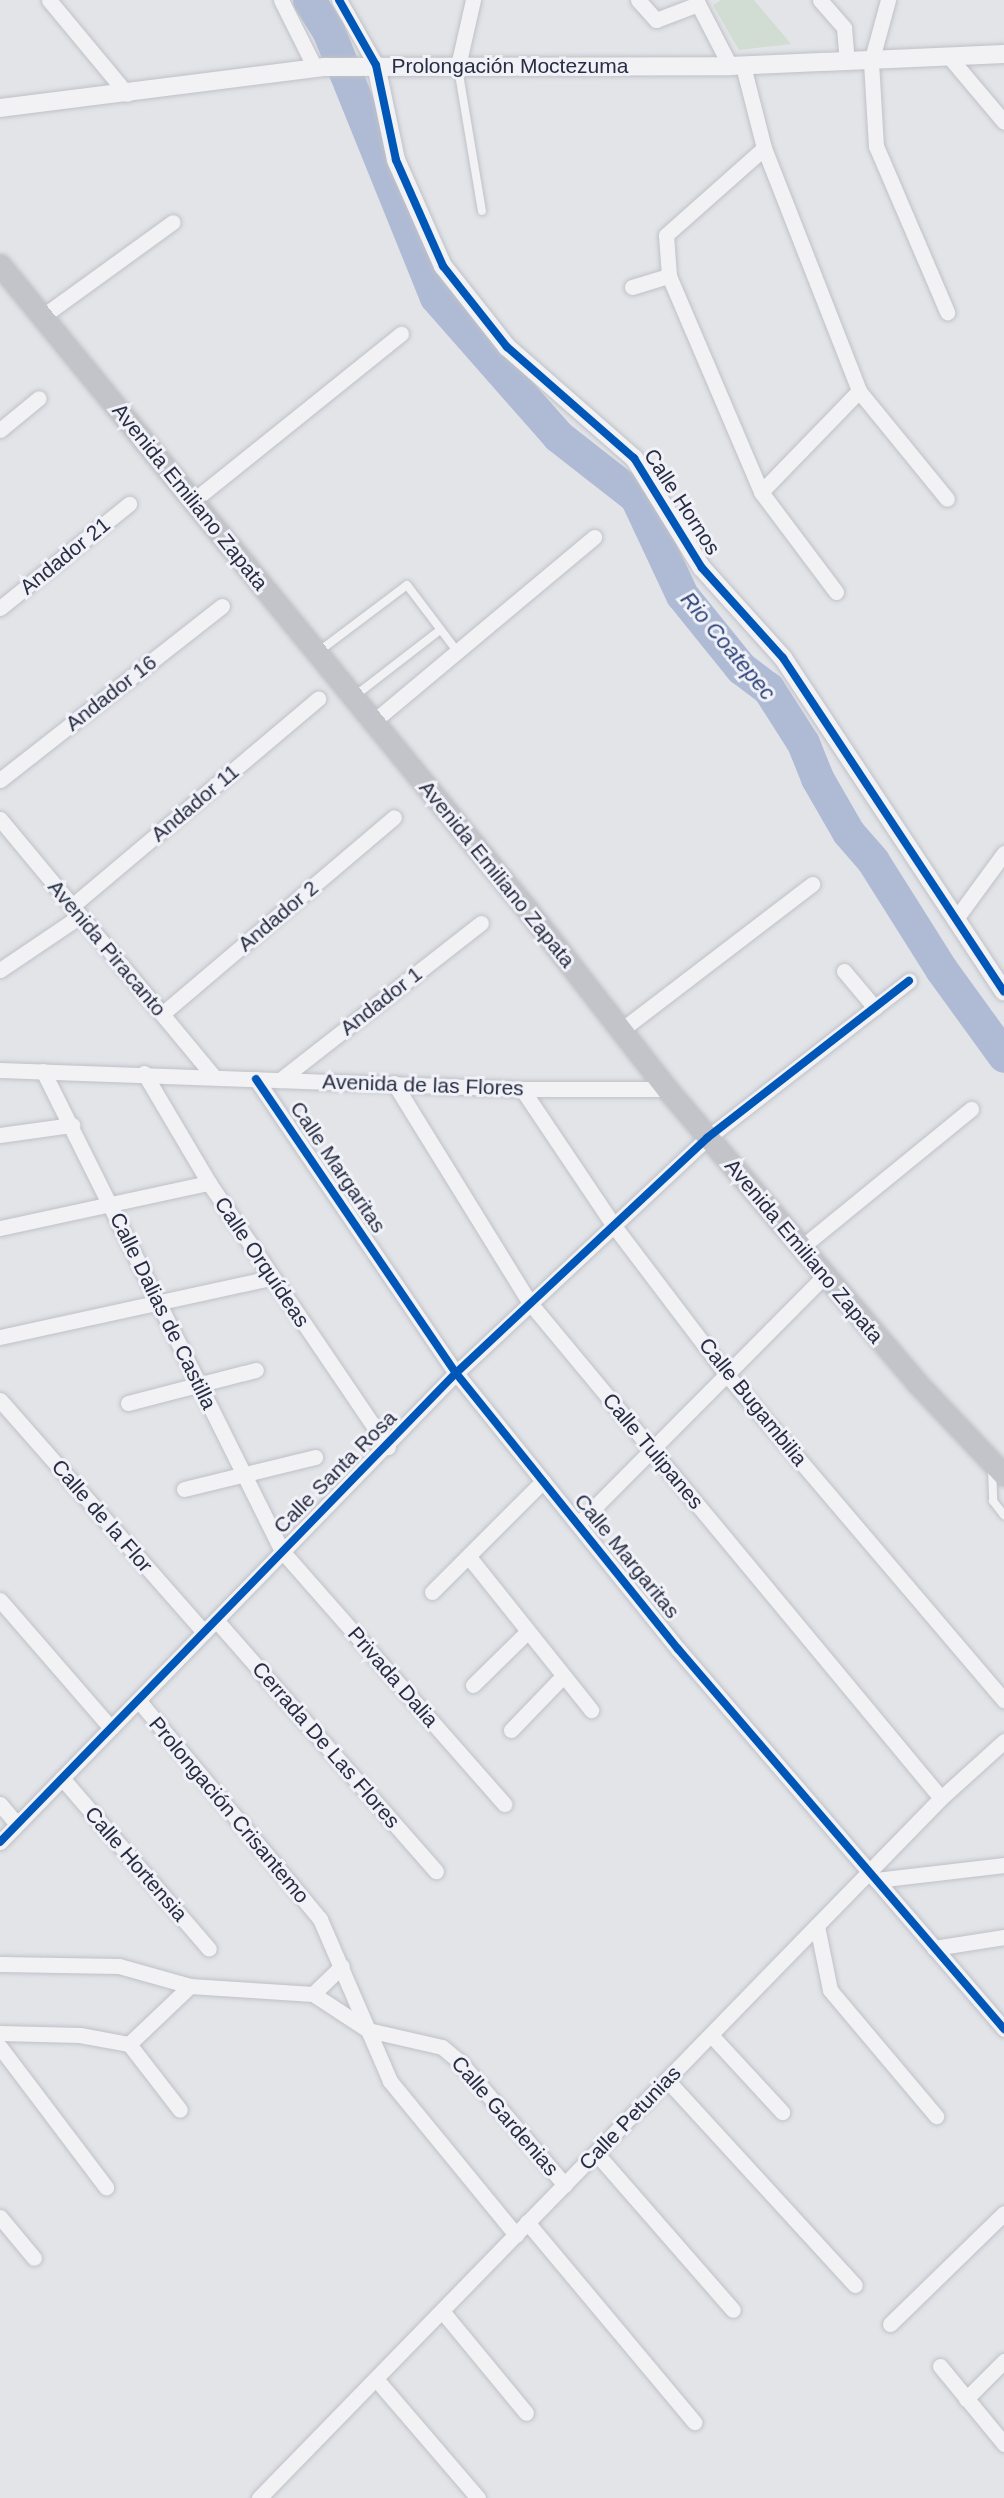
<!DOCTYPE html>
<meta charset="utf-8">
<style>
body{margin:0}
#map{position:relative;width:1004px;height:2498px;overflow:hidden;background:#e2e4e8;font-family:Helvetica,sans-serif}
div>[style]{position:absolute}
.green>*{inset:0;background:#d1dcd3}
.river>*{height:33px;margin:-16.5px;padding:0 16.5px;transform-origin:16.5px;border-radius:16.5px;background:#afbbd5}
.roads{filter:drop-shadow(0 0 2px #bfc1c6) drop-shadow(0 0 2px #bfc1c6)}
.service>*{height:8px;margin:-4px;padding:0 4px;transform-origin:4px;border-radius:4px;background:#f2f2f5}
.minor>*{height:15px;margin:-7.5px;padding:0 7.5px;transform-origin:7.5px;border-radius:7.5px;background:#f2f2f5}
.tertiary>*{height:18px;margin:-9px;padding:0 9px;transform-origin:9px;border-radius:9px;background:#f2f2f5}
.secondary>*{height:21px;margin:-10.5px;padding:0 10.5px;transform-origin:10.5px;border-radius:10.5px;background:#c3c4ca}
.cycleway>*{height:8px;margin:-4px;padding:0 4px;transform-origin:4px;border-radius:4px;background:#0057b8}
span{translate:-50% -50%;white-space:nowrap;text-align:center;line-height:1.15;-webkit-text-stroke:6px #f0f2f8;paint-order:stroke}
.street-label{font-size:21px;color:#282d43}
.water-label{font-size:22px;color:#2f447a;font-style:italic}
</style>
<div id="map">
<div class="green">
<i style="clip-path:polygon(721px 0,754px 0,791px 44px,739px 50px,713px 5px)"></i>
</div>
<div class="river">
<i style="left:309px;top:0;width:36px;rotate:58deg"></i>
<i style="left:328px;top:30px;width:288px;rotate:68deg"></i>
<i style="left:436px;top:297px;width:185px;rotate:48.7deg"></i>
<i style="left:558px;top:436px;width:99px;rotate:38deg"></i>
<i style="left:636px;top:497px;width:108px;rotate:64.9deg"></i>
<i style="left:682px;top:595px;width:94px;rotate:51.1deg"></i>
<i style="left:741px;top:668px;width:34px;rotate:37deg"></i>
<i style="left:768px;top:688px;width:65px;rotate:57.5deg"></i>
<i style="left:803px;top:743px;width:38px;rotate:68deg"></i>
<i style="left:817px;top:778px;width:62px;rotate:60.1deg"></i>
<i style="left:848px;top:832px;width:38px;rotate:49deg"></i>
<i style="left:873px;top:861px;width:128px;rotate:57.8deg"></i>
<i style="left:941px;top:969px;width:107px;rotate:54.1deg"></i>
</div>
<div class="roads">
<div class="service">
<i style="left:458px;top:68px;width:145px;rotate:80.5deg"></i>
<i style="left:318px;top:652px;width:111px;rotate:-37deg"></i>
<i style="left:407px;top:585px;width:83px;rotate:52.9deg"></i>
<i style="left:356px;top:695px;width:106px;rotate:-37.7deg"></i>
<i style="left:992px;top:1467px;width:34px;rotate:88deg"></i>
<i style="left:993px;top:1501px;width:18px;rotate:52deg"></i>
</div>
<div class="minor">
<i style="left:49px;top:0;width:122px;rotate:50.3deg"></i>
<i style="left:281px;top:0;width:76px;rotate:63.4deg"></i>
<i style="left:339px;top:0;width:75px;rotate:60.4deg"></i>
<i style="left:638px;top:0;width:27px;rotate:48deg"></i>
<i style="left:656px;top:20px;width:45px;rotate:-20.9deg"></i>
<i style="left:696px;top:0;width:74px;rotate:62.7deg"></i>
<i style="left:820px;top:0;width:37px;rotate:49deg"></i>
<i style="left:844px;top:28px;width:34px;rotate:85deg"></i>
<i style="left:888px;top:0;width:64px;rotate:105.3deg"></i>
<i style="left:871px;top:62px;width:84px;rotate:86.6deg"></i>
<i style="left:876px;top:146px;width:181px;rotate:66.8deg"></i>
<i style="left:951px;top:59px;width:82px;rotate:49.9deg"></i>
<i style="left:458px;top:66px;width:68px;rotate:-77.2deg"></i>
<i style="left:743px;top:66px;width:85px;rotate:75.6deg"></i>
<i style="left:764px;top:148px;width:261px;rotate:68.6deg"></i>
<i style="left:859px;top:391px;width:139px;rotate:50.8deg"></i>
<i style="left:669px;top:276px;width:235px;rotate:66.9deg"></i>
<i style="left:761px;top:492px;width:125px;rotate:53.1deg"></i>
<i style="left:632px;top:287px;width:39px;rotate:-17deg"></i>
<i style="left:669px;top:276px;width:41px;rotate:-94.2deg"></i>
<i style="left:666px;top:235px;width:131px;rotate:-41.6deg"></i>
<i style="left:43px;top:316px;width:160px;rotate:-35.9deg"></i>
<i style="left:0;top:430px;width:50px;rotate:-39.4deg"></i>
<i style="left:761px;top:492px;width:141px;rotate:-45.9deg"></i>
<i style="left:193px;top:501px;width:267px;rotate:-38.8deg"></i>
<i style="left:0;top:608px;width:166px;rotate:-38.9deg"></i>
<i style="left:374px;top:721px;width:287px;rotate:-39.9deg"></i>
<i style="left:0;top:780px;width:282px;rotate:-38.1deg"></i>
<i style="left:0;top:819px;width:334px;rotate:50.3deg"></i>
<i style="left:72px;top:906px;width:322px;rotate:-40.1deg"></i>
<i style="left:955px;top:920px;width:83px;rotate:-53.8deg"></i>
<i style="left:0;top:970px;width:97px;rotate:-34deg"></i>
<i style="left:844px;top:971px;width:48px;rotate:50deg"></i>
<i style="left:162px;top:1014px;width:304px;rotate:-40.3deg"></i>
<i style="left:620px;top:1031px;width:242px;rotate:-37.4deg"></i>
<i style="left:0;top:1070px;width:522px;rotate:2.08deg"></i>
<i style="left:522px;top:1089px;width:145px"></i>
<i style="left:43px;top:1071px;width:536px;rotate:63.53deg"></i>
<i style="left:282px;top:1551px;width:337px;rotate:48.7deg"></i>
<i style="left:144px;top:1073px;width:128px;rotate:59.4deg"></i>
<i style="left:209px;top:1183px;width:319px;rotate:55.9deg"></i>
<i style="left:256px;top:1079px;width:356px;rotate:55.8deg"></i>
<i style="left:456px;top:1373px;width:354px;rotate:51.2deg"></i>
<i style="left:678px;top:1649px;width:501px;rotate:49.37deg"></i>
<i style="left:280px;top:1080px;width:255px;rotate:-38deg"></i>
<i style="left:394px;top:1083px;width:259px;rotate:58.3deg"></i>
<i style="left:530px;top:1303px;width:643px;rotate:50.3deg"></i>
<i style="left:522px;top:1089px;width:165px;rotate:56.1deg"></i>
<i style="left:614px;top:1226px;width:188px;rotate:52.8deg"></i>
<i style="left:728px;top:1376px;width:426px;rotate:49.6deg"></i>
<i style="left:0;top:1135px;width:73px;rotate:-7.9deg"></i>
<i style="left:0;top:1228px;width:214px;rotate:-12.2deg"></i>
<i style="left:803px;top:1246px;width:217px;rotate:-39.2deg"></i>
<i style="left:0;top:1337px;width:277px;rotate:-12.3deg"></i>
<i style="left:0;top:1400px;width:309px;rotate:48.7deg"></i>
<i style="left:128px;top:1403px;width:132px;rotate:-14.5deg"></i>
<i style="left:184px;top:1489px;width:135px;rotate:-13.7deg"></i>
<i style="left:579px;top:1523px;width:349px;rotate:-45.2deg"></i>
<i style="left:469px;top:1557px;width:196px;rotate:51.4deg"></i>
<i style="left:432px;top:1592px;width:157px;rotate:-45deg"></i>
<i style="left:0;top:1600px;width:169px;rotate:49.1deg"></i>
<i style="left:216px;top:1620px;width:334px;rotate:48.8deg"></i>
<i style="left:473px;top:1685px;width:76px;rotate:-44.5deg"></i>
<i style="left:139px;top:1701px;width:283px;rotate:50.3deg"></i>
<i style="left:320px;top:1919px;width:176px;rotate:66.6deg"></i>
<i style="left:390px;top:2081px;width:199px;rotate:50.7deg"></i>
<i style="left:511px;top:1730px;width:74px;rotate:-46.1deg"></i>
<i style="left:62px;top:1778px;width:225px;rotate:49.3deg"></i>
<i style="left:0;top:1804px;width:26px;rotate:50deg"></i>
<i style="left:0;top:1842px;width:654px;rotate:-45.81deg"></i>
<i style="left:456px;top:1373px;width:344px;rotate:-43.1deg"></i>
<i style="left:707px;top:1138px;width:256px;rotate:-37.9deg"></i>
<i style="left:876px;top:1880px;width:129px;rotate:-6.7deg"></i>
<i style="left:817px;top:1926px;width:65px;rotate:78.5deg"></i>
<i style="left:830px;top:1990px;width:165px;rotate:49.9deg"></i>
<i style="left:934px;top:1948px;width:71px;rotate:-8.9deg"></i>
<i style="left:0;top:1964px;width:119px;rotate:1deg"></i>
<i style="left:119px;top:1966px;width:74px;rotate:15.7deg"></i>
<i style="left:190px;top:1986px;width:123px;rotate:3.7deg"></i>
<i style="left:313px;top:1994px;width:66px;rotate:33.2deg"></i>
<i style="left:368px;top:2030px;width:76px;rotate:12.9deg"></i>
<i style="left:442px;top:2047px;width:25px;rotate:40deg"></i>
<i style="left:461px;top:2063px;width:160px;rotate:49.6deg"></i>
<i style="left:313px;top:1994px;width:40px;rotate:-44deg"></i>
<i style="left:0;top:2033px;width:80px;rotate:1.4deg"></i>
<i style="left:80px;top:2035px;width:50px;rotate:10.4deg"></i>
<i style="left:129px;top:2044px;width:83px;rotate:52.3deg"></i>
<i style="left:711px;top:2035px;width:105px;rotate:47.3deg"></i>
<i style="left:129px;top:2044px;width:84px;rotate:-43.6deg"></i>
<i style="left:0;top:2047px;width:176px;rotate:52.9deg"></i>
<i style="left:667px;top:2080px;width:278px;rotate:47.5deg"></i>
<i style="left:596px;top:2153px;width:208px;rotate:48.9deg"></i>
<i style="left:0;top:2217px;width:53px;rotate:50.3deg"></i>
<i style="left:527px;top:2222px;width:261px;rotate:50.1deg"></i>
<i style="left:442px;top:2311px;width:132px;rotate:50.5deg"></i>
<i style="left:890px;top:2324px;width:159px;rotate:-44.2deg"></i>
<i style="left:940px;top:2366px;width:101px;rotate:50.6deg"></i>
<i style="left:376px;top:2379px;width:157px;rotate:49.4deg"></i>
<i style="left:966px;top:2399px;width:54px;rotate:-45deg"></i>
<i style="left:259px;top:2498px;width:977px;rotate:-45.75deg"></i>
<i style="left:941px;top:1798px;width:85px;rotate:-42.1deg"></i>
</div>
<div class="tertiary">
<i style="left:376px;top:65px;width:97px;rotate:78.1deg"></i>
<i style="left:396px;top:160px;width:116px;rotate:66.1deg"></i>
<i style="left:443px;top:266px;width:103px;rotate:51.7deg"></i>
<i style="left:507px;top:347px;width:169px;rotate:41.2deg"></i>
<i style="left:634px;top:458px;width:129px;rotate:58.3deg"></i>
<i style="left:702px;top:568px;width:121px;rotate:48deg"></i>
<i style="left:783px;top:658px;width:400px;rotate:56.5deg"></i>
<i style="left:0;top:108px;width:327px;rotate:-7.2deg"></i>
<i style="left:324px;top:67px;width:406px;rotate:-0.1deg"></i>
<i style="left:730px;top:66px;width:274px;rotate:-2.5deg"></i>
</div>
<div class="secondary">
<i style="left:0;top:265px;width:831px;rotate:50.72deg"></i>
<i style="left:526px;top:908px;width:229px;rotate:52.1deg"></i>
<i style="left:667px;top:1089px;width:385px;rotate:49.6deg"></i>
<i style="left:916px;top:1382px;width:128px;rotate:46.6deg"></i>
</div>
</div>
<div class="cycleway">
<i style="left:339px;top:0;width:75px;rotate:60.4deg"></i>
<i style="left:376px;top:65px;width:97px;rotate:78.1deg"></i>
<i style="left:396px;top:160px;width:116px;rotate:66.1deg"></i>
<i style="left:443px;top:266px;width:103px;rotate:51.7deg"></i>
<i style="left:507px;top:347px;width:169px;rotate:41.2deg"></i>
<i style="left:634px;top:458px;width:129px;rotate:58.3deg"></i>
<i style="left:702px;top:568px;width:121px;rotate:48deg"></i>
<i style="left:783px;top:658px;width:400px;rotate:56.5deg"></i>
<i style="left:256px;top:1079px;width:356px;rotate:55.8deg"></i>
<i style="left:456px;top:1373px;width:354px;rotate:51.2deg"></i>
<i style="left:678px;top:1649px;width:501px;rotate:49.37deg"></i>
<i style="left:0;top:1842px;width:654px;rotate:-45.81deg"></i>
<i style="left:456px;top:1373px;width:344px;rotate:-43.1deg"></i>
<i style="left:707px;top:1138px;width:256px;rotate:-37.9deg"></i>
</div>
<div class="street-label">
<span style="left:510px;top:66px">Prolongación Moctezuma</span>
<span style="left:190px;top:497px;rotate:51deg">Avenida Emiliano Zapata</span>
<span style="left:682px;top:502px;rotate:57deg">Calle Hornos</span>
<span style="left:65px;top:556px;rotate:-39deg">Andador 21</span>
<span style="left:111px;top:693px;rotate:-38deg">Andador 16</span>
<span style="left:195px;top:803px;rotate:-40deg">Andador 11</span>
<span style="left:497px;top:874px;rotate:51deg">Avenida Emiliano Zapata</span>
<span style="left:278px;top:916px;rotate:-40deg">Andador 2</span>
<span style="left:107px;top:948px;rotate:50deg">Avenida Piracanto</span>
<span style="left:381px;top:1001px;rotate:-38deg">Andador 1</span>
<span style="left:423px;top:1085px;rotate:2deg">Avenida de las Flores</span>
<span style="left:338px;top:1167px;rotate:56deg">Calle Margaritas</span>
<span style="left:804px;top:1251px;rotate:50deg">Avenida Emiliano Zapata</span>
<span style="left:262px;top:1262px;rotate:56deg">Calle Orquídeas</span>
<span style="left:163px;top:1311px;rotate:64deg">Calle Dalias de Castilla</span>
<span style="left:753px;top:1402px;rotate:51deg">Calle Bugambilia</span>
<span style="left:653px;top:1451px;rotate:50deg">Calle Tulipanes</span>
<span style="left:335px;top:1472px;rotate:-45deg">Calle Santa Rosa</span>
<span style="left:102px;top:1516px;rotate:49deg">Calle de la Flor</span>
<span style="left:627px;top:1556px;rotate:51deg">Calle Margaritas</span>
<span style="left:393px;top:1677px;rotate:49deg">Privada Dalia</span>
<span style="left:326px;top:1745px;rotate:49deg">Cerrada De Las Flores</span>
<span style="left:229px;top:1810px;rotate:50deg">Prolongación Crisantemo</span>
<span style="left:136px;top:1864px;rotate:49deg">Calle Hortensia</span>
<span style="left:505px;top:2116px;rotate:49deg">Calle Gardenias</span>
<span style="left:630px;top:2118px;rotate:-46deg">Calle Petunias</span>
</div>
<div class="water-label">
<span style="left:728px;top:646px;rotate:50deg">Rio Coatepec</span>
</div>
</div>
